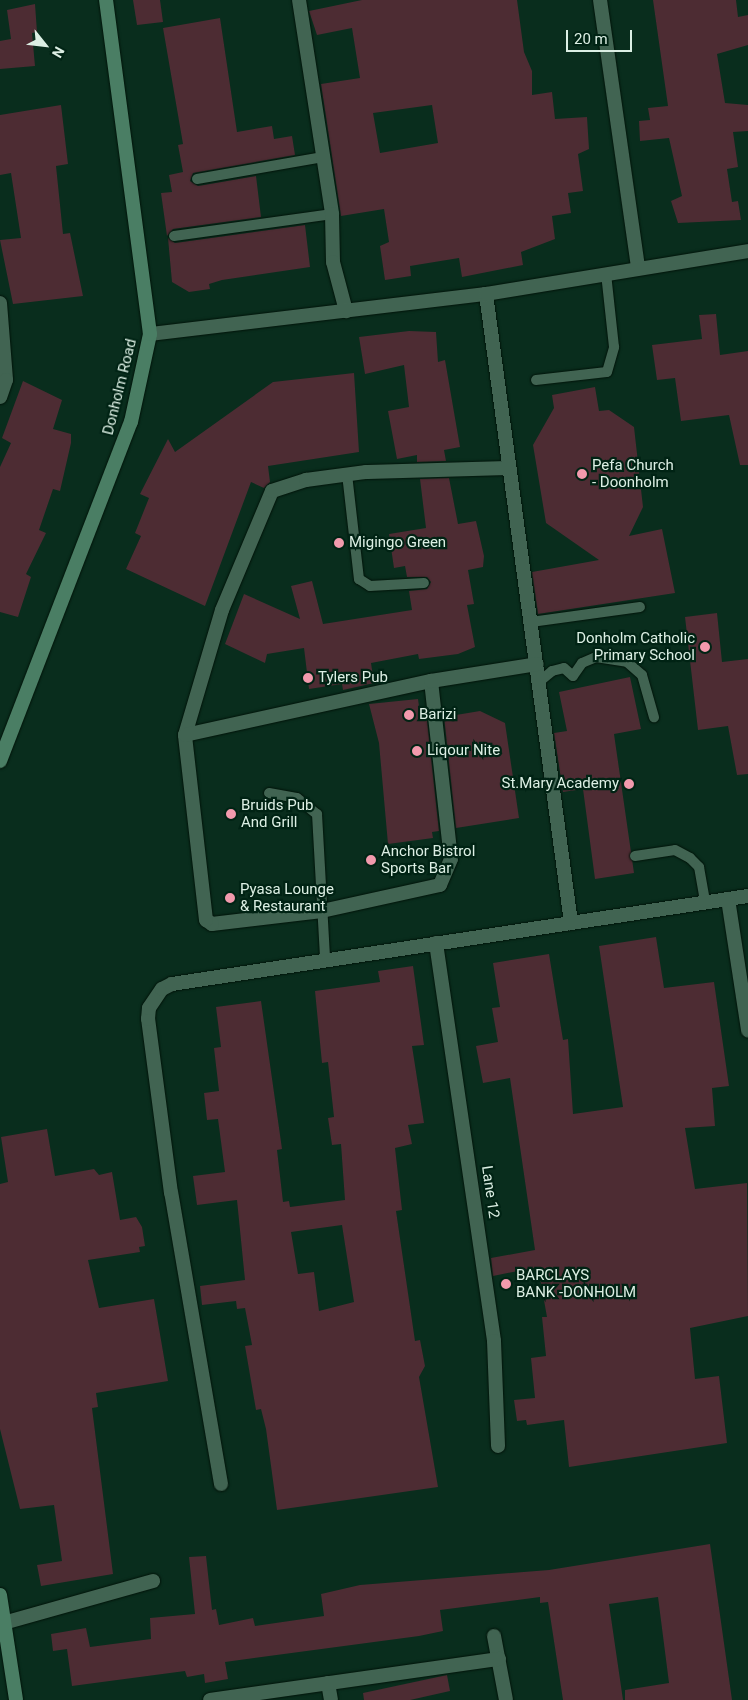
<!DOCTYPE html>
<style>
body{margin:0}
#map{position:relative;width:748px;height:1700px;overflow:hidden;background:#092d1d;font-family:Roboto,sans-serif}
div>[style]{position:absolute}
.building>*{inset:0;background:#4d2c33}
.roads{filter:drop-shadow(0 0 1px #001309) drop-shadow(0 0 1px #001309)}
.service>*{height:10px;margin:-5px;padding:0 5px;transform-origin:5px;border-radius:5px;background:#416452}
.minor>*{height:14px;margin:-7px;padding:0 7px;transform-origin:7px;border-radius:7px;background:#416452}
.secondary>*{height:14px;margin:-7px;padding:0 7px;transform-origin:7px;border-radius:7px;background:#4a7e64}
.dots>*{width:14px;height:14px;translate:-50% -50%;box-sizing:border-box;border:2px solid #002314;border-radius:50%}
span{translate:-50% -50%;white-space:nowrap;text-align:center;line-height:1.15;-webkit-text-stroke:4.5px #002314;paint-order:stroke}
.street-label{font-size:15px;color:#dcefe4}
.poi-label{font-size:15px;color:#dcefe4}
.left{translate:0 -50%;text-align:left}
.right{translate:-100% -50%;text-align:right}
.north{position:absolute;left:20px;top:20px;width:50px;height:50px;-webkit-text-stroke:4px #002314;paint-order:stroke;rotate:119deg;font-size:14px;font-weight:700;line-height:20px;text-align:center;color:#dcefe4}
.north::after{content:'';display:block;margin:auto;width:18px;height:22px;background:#dcefe4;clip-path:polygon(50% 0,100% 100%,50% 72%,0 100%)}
.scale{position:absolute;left:566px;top:30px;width:66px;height:22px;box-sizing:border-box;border:2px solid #dcefe4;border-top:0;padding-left:6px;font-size:15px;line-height:18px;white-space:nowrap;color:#dcefe4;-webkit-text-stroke:4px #002314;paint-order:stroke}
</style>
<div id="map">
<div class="building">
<i style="clip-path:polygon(133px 0,160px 0,163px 22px,137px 25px)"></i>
<i style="clip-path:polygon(evenodd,362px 0,517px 0,524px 52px,532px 71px,532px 95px,552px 92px,555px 119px,587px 117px,589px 149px,578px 154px,583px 191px,568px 193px,571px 213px,552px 216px,555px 239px,521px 252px,523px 265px,462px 277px,459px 258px,410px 266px,411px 276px,385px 280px,380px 246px,389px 242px,384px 209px,341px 216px,321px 84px,360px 78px,352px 28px,317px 35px,309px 11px,362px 0,432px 105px,438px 143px,380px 153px,373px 113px,432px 105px)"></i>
<i style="clip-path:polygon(653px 0,736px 0,738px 17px,748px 15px,748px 45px,717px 54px,725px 103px,748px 105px,748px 131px,733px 132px,738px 167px,727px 169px,732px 202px,738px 201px,741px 220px,678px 223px,671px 201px,682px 196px,669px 138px,640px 141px,639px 121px,650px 120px,648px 108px,668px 106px)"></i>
<i style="clip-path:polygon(35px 4px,37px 32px,32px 33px,35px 66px,0 69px,0 41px,11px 39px,7px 10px)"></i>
<i style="clip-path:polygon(220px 18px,237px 132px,272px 126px,274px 139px,292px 136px,295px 155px,193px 173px,190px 181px,198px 186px,256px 176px,261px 217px,173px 229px,167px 236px,161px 193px,172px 192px,169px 175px,183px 172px,178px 145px,183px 144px,163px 28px)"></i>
<i style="clip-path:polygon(61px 105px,68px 164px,56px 166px,63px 234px,70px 233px,83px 296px,13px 304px,0 240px,21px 238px,11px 173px,0 175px,0 115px)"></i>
<i style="clip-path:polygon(305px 225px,310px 267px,222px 280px,209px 284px,210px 289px,189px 292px,172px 282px,168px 238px,175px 243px)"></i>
<i style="clip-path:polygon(716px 314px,720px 355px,748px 351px,748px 465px,740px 465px,729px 415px,681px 421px,675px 378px,657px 380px,652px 345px,702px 339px,699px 315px)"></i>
<i style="clip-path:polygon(409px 331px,436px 332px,438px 362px,445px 360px,460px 447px,444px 450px,446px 461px,417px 462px,417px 455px,397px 459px,388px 411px,409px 407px,404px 365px,365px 374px,359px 337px)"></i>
<i style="clip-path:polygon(354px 373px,359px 452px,268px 466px,270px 482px,264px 488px,251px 482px,205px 606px,126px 569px,141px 536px,135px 533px,149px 498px,140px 494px,168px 439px,175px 452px,273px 382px)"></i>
<i style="clip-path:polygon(23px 381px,62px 400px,53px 429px,71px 434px,71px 443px,60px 491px,53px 489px,39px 530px,46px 533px,26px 574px,31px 577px,18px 617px,0 612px,0 467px,11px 443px,2px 438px)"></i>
<i style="clip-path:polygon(595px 387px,599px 411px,609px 410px,634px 427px,643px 507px,629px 536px,662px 529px,675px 593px,538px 614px,532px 572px,599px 560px,546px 523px,533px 445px,554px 408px,552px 395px)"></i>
<i style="clip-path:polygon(449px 478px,458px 524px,476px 521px,484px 556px,483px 567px,468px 570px,474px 604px,467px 605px,475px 647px,458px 654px,419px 659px,418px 654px,371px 663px,374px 683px,343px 690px,342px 684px,309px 689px,304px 648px,267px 654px,265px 663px,225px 644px,244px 594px,300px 619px,291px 586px,312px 581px,323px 624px,412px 610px,409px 591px,427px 589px,431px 582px,427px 577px,407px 577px,405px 566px,394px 568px,389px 534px,426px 528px,420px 479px)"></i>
<i style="clip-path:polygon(717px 613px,722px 662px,748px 659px,748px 774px,737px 775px,728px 726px,698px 730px,685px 617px)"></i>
<i style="clip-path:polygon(630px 677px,641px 729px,614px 734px,634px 873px,595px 879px,583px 789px,563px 792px,554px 733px,567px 731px,559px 692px)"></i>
<i style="clip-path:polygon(418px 699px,421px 721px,427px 720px,439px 831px,432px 832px,433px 838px,388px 844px,379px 743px,369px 704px)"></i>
<i style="clip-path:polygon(480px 711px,505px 723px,519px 818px,456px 828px,444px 717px)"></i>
<i style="clip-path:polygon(656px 937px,664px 988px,714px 982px,729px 1086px,712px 1088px,715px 1126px,685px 1128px,695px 1189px,747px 1183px,748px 1316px,690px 1328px,695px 1379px,719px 1376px,727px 1443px,569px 1467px,564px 1420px,527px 1425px,526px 1420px,517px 1421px,514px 1400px,535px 1398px,531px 1358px,546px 1356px,542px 1317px,547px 1317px,538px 1267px,493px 1276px,491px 1258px,535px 1250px,510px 1078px,483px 1083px,476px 1046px,498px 1042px,492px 1008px,500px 1007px,493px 963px,549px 954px,563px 1040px,568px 1039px,573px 1114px,623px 1107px,599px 946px)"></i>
<i style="clip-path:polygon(evenodd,413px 966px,424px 1045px,412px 1046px,424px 1123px,408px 1125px,412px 1144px,395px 1148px,402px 1210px,396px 1211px,415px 1341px,420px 1340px,425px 1366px,419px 1377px,438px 1487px,277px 1510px,266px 1429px,261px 1409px,256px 1410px,245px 1346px,252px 1345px,245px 1308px,237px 1309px,236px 1301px,202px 1305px,200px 1286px,245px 1280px,237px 1200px,197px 1205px,193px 1176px,225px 1172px,218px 1119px,207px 1120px,204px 1093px,219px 1091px,214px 1048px,221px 1047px,216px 1007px,261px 1001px,282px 1149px,277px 1150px,283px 1202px,289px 1201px,290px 1207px,345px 1200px,341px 1144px,332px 1145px,328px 1118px,334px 1117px,328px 1062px,322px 1063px,315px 991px,380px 982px,378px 971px,413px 966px,342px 1225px,354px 1302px,319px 1311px,314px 1272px,298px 1274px,291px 1232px,342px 1225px)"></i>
<i style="clip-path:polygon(47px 1129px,55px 1176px,94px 1169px,99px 1175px,112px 1172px,120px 1220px,136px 1217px,142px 1227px,145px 1246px,139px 1247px,140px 1252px,88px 1260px,99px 1308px,154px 1299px,168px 1381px,96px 1393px,98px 1407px,92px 1408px,113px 1574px,41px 1586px,37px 1565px,62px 1561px,54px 1505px,20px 1509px,0 1429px,0 1184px,8px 1182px,1px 1137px)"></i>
<i style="clip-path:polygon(710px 1544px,732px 1700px,625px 1700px,625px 1690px,669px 1683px,658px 1597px,609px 1604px,623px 1700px,563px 1700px,548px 1602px,540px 1603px,540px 1597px,440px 1610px,443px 1631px,419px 1636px,225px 1662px,228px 1679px,205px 1683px,204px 1674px,187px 1677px,185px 1671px,72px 1686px,67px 1649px,53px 1651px,51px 1634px,86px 1628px,90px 1647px,151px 1639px,150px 1618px,195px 1614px,189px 1557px,206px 1556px,212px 1610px,216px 1609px,219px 1625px,253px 1618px,255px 1626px,324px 1616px,321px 1594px,360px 1585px,549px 1570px)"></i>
<i style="clip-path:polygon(447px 1675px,450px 1691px,410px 1700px,364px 1700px,363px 1693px)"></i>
</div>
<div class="roads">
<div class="service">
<i style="left:197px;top:179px;width:128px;rotate:-9.9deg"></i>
<i style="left:174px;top:236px;width:160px;rotate:-7.9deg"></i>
<i style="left:536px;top:380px;width:71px;rotate:-6.4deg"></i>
<i style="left:607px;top:372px;width:26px;rotate:-74deg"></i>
<i style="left:614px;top:347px;width:74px;rotate:-96.2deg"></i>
<i style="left:347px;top:474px;width:106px;rotate:83.5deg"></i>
<i style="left:359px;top:579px;width:13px;rotate:32deg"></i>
<i style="left:370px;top:586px;width:54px;rotate:-3.2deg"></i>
<i style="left:531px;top:622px;width:110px;rotate:-7.8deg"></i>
<i style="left:539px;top:682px;width:17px;rotate:-40deg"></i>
<i style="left:552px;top:671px;width:12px;rotate:-14deg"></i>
<i style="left:564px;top:668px;width:12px;rotate:42deg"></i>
<i style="left:573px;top:676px;width:16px;rotate:-55deg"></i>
<i style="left:582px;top:663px;width:15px;rotate:-23deg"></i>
<i style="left:596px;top:657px;width:31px;rotate:9deg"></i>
<i style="left:627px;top:662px;width:20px;rotate:41deg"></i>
<i style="left:642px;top:675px;width:44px;rotate:74.1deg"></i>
<i style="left:269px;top:793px;width:28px;rotate:10deg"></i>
<i style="left:297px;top:798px;width:26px;rotate:39deg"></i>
<i style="left:317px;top:814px;width:145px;rotate:86.8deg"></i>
<i style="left:635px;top:856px;width:40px;rotate:-8.5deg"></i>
<i style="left:675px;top:850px;width:17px;rotate:28deg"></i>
<i style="left:690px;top:858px;width:13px;rotate:45deg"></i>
<i style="left:699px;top:867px;width:36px;rotate:80deg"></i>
</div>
<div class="minor">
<i style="left:299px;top:0;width:217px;rotate:81.2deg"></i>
<i style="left:332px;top:214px;width:48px;rotate:88.8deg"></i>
<i style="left:333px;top:262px;width:51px;rotate:75.1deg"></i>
<i style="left:600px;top:0;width:271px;rotate:81.9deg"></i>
<i style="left:486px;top:294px;width:635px;rotate:82.3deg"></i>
<i style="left:0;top:303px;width:77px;rotate:85.5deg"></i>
<i style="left:6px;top:380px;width:18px;rotate:109deg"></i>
<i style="left:150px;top:334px;width:338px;rotate:-6.8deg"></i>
<i style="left:486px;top:294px;width:266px;rotate:-9.3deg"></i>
<i style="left:431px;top:681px;width:179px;rotate:83.6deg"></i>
<i style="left:451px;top:859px;width:28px;rotate:113deg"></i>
<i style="left:440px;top:885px;width:121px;rotate:167.6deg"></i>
<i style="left:322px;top:911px;width:111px;rotate:173.3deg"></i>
<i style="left:212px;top:924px;width:7px;rotate:-146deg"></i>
<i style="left:206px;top:920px;width:186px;rotate:-96.5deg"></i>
<i style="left:185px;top:735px;width:130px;rotate:-73.5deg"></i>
<i style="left:222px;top:610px;width:129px;rotate:-67.2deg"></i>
<i style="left:272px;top:491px;width:36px;rotate:-18deg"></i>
<i style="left:306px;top:480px;width:61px;rotate:-7.6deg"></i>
<i style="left:366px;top:472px;width:143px;rotate:-1.6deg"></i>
<i style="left:185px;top:735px;width:252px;rotate:-12.4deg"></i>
<i style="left:431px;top:681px;width:107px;rotate:-9.1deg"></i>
<i style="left:728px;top:899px;width:133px;rotate:81.3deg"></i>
<i style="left:436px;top:943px;width:402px;rotate:81.7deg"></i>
<i style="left:494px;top:1341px;width:105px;rotate:87.8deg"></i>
<i style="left:221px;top:1484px;width:295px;rotate:-99.7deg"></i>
<i style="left:171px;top:1193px;width:176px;rotate:-97.5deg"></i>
<i style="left:148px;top:1019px;width:11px;rotate:-85deg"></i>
<i style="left:149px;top:1008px;width:23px;rotate:-56deg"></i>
<i style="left:162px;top:989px;width:11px;rotate:-27deg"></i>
<i style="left:172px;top:984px;width:583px;rotate:-8.69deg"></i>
<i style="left:0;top:1624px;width:159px;rotate:-15.7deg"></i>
<i style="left:494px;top:1636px;width:65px;rotate:79.4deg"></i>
<i style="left:328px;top:1683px;width:17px;rotate:80deg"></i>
<i style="left:210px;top:1700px;width:292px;rotate:-8.1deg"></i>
</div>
<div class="secondary">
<i style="left:0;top:761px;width:363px;rotate:-68.9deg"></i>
<i style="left:131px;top:422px;width:90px;rotate:-77.8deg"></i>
<i style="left:150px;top:334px;width:337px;rotate:-97.5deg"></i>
<i style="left:0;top:1595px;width:106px;rotate:81.3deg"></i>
</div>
</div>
<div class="dots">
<i style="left:582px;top:474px;background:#f29aad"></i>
<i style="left:339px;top:543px;background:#f29aad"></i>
<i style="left:705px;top:647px;background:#f29aad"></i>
<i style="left:308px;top:678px;background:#f29aad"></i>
<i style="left:409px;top:715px;background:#f29aad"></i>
<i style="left:417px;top:751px;background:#f29aad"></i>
<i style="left:629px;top:784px;background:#f29aad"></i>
<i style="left:231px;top:814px;background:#f29aad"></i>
<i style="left:371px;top:860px;background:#f29aad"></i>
<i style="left:230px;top:898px;background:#f29aad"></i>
<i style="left:506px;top:1284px;background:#f29aad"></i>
</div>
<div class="street-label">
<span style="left:120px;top:387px;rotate:-76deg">Donholm Road</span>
<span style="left:490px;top:1192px;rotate:82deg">Lane 12</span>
</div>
<div class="poi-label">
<span class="left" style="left:592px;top:474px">Pefa Church<br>- Doonholm</span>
<span class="left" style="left:349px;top:543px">Migingo Green</span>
<span class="right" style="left:695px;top:647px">Donholm Catholic<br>Primary School</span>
<span class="left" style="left:318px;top:678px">Tylers Pub</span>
<span class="left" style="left:419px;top:715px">Barizi</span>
<span class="left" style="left:427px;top:751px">Liqour Nite</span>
<span class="right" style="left:619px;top:784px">St.Mary Academy</span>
<span class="left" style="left:241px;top:814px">Bruids Pub<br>And Grill</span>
<span class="left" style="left:381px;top:860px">Anchor Bistrol<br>Sports Bar</span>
<span class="left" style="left:240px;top:898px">Pyasa Lounge<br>&amp; Restaurant</span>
<span class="left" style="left:516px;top:1284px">BARCLAYS<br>BANK -DONHOLM</span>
</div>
<div class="north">N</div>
<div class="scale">20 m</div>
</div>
